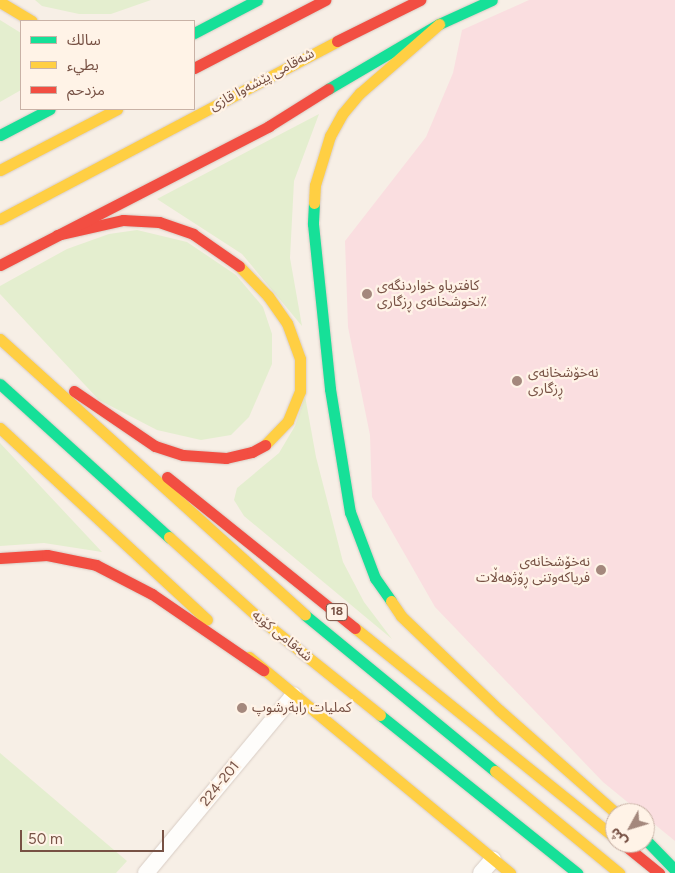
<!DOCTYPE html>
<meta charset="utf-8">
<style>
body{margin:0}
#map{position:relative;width:675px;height:873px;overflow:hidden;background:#f7efe6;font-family:Figtree,"Noto Sans Arabic",sans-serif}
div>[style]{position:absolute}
.medical>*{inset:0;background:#fadee0}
.green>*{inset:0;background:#e4eecf}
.roads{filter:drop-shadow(0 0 1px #d8ccc4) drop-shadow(0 0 1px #d8ccc4)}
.street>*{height:16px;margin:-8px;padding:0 8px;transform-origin:8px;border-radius:8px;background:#fefdfb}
.fast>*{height:11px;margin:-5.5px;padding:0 5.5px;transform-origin:5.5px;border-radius:5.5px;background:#16e098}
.slow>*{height:11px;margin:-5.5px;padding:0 5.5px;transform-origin:5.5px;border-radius:5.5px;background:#ffcf43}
.jam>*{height:11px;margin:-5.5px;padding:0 5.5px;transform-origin:5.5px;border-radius:5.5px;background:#f24e42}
.dots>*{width:14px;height:14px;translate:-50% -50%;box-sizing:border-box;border:2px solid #fff3e7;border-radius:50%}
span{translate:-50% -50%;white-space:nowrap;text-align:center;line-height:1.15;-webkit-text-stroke:4.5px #fff3e7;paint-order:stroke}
.shield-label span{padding:1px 4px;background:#fff3e7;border:1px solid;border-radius:4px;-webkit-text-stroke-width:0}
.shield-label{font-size:12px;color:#775144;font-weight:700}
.street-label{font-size:14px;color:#775144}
.poi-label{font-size:14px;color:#775144}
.left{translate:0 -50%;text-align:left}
.right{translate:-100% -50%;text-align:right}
.legend{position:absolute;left:20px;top:20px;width:175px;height:90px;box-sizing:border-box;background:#fff3e7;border:1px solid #c9b2a6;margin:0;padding:6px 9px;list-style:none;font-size:15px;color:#775144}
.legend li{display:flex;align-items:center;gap:10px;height:25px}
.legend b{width:25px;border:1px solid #c9b2a6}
.north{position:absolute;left:605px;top:803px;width:50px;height:50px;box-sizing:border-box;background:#fff3e7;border:1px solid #c9b2a6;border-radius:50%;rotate:231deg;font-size:14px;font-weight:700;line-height:20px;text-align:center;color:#775144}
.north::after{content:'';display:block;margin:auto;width:18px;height:22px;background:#a4887d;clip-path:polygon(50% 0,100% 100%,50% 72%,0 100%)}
.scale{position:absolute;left:20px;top:830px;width:144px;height:22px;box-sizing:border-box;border:2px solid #775144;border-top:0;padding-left:6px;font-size:15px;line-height:18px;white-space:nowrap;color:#775144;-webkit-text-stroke:4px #fff3e7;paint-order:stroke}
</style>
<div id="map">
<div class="medical">
<i style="clip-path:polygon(529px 0,675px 0,675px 841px,603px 782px,435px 607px,372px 497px,370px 435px,348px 327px,345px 241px,426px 137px,453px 73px,462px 30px)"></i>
</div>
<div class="green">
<i style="clip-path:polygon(35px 0,151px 0,111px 14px,79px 14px,42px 6px)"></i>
<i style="clip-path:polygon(0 20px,21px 33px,21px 90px,0 102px)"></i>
<i style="clip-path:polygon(319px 114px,294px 181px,290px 258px,302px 326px,242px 254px,157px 199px)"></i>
<i style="clip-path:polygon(137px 230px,187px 242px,236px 275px,263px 307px,272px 334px,272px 364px,249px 417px,231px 435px,201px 440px,157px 430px,99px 400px,0 294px,0 286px,67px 249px,109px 234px)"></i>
<i style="clip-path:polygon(305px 396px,316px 457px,343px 562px,364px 602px,392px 639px,244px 516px,234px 500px,237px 488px,279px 453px,295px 426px)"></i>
<i style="clip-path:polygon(0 443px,102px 552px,44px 543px,0 546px)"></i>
<i style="clip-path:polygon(0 753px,127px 861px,116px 873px,0 873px)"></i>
</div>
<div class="roads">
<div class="street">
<i style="left:146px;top:873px;width:231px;rotate:-50.3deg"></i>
<i style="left:481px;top:873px;width:18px;rotate:-49deg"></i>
</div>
<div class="fast">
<i style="left:194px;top:33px;width:71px;rotate:-27.6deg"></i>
<i style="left:328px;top:89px;width:129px;rotate:-30.4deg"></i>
<i style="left:439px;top:24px;width:58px;rotate:-24.4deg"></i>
<i style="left:0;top:135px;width:56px;rotate:-27.5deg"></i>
<i style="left:314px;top:203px;width:21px;rotate:93deg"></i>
<i style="left:313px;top:224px;width:166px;rotate:84.1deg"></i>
<i style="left:330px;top:389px;width:125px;rotate:80.8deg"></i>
<i style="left:350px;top:512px;width:71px;rotate:69.3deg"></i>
<i style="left:375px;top:578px;width:28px;rotate:55deg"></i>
<i style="left:0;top:384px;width:228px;rotate:42.2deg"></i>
<i style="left:305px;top:615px;width:246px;rotate:39.4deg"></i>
<i style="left:380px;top:715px;width:253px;rotate:38.7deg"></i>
<i style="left:645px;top:839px;width:43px;rotate:45.9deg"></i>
</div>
<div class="slow">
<i style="left:0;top:2px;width:37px;rotate:31deg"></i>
<i style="left:0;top:170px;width:132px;rotate:-27.5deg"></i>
<i style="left:314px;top:203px;width:18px;rotate:-87deg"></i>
<i style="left:315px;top:185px;width:51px;rotate:-73deg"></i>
<i style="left:330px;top:136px;width:26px;rotate:-61deg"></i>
<i style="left:343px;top:113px;width:26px;rotate:-50deg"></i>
<i style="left:360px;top:93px;width:105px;rotate:-41.1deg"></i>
<i style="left:0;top:219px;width:381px;rotate:-27.8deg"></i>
<i style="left:239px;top:266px;width:42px;rotate:46deg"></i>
<i style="left:268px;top:296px;width:33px;rotate:55deg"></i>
<i style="left:287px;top:323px;width:38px;rotate:70deg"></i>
<i style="left:300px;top:359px;width:32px;rotate:90deg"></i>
<i style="left:300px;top:391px;width:32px;rotate:112deg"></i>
<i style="left:288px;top:421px;width:33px;rotate:134deg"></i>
<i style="left:0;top:339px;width:411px;rotate:42.1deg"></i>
<i style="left:0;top:428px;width:282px;rotate:42.8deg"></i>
<i style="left:169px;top:537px;width:121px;rotate:42deg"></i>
<i style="left:259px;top:618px;width:155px;rotate:38.7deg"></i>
<i style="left:391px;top:601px;width:18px;rotate:56deg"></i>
<i style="left:401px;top:616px;width:136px;rotate:43.8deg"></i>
<i style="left:499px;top:710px;width:156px;rotate:41.4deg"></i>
<i style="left:355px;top:628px;width:334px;rotate:38.9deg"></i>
<i style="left:249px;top:657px;width:339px;rotate:39.6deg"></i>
<i style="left:495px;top:771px;width:161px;rotate:39.4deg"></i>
</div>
<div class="jam">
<i style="left:337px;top:41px;width:93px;rotate:-26.3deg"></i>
<i style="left:194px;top:68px;width:148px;rotate:-27.4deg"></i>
<i style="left:57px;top:235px;width:68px;rotate:-12.8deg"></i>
<i style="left:123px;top:220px;width:36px;rotate:3deg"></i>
<i style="left:159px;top:222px;width:36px;rotate:19deg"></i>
<i style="left:193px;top:234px;width:56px;rotate:34.8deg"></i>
<i style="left:0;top:265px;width:303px;rotate:-27.3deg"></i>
<i style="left:269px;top:126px;width:70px;rotate:-32.1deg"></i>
<i style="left:74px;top:391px;width:98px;rotate:34.2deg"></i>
<i style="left:155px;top:446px;width:29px;rotate:18deg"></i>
<i style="left:183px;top:455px;width:43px;rotate:4deg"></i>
<i style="left:226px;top:458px;width:27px;rotate:-13deg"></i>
<i style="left:252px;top:452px;width:15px;rotate:-28deg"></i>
<i style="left:167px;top:477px;width:241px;rotate:38.8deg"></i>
<i style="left:0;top:558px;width:47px;rotate:-3.7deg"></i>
<i style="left:47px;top:555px;width:50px;rotate:11.5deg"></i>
<i style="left:96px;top:565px;width:63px;rotate:27.4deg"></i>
<i style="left:152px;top:594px;width:135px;rotate:34.4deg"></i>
<i style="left:622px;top:843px;width:48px;rotate:39deg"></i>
</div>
</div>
<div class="dots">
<i style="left:367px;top:294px;background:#a4887d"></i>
<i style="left:517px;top:381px;background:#a4887d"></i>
<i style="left:601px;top:570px;background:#a4887d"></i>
<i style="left:242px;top:708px;background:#a4887d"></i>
</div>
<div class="shield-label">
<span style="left:337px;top:612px">18</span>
</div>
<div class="street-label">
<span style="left:262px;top:80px;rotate:-28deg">شەقامی پێشەوا قازی</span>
<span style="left:282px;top:636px;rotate:39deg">شەقامی کۆیە</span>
<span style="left:220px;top:784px;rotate:-51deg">224-201</span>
</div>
<div class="poi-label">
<span class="left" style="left:377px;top:294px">كافتریاو خواردنگەی<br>نخوشخانەی ڕزگاری٪</span>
<span class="left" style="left:528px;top:381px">نەخۆشخانەی<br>ڕزگاری</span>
<span class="right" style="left:590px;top:570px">نەخۆشخانەی<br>فریاکەوتنی ڕۆژهەڵات</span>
<span class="left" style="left:252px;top:708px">کملیات رابةرشوپ</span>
</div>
<ul class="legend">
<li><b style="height:6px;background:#16e098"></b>سالك</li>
<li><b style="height:6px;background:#ffcf43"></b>بطيء</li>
<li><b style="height:6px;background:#f24e42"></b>مزدحم</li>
</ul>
<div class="north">ش</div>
<div class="scale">50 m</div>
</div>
